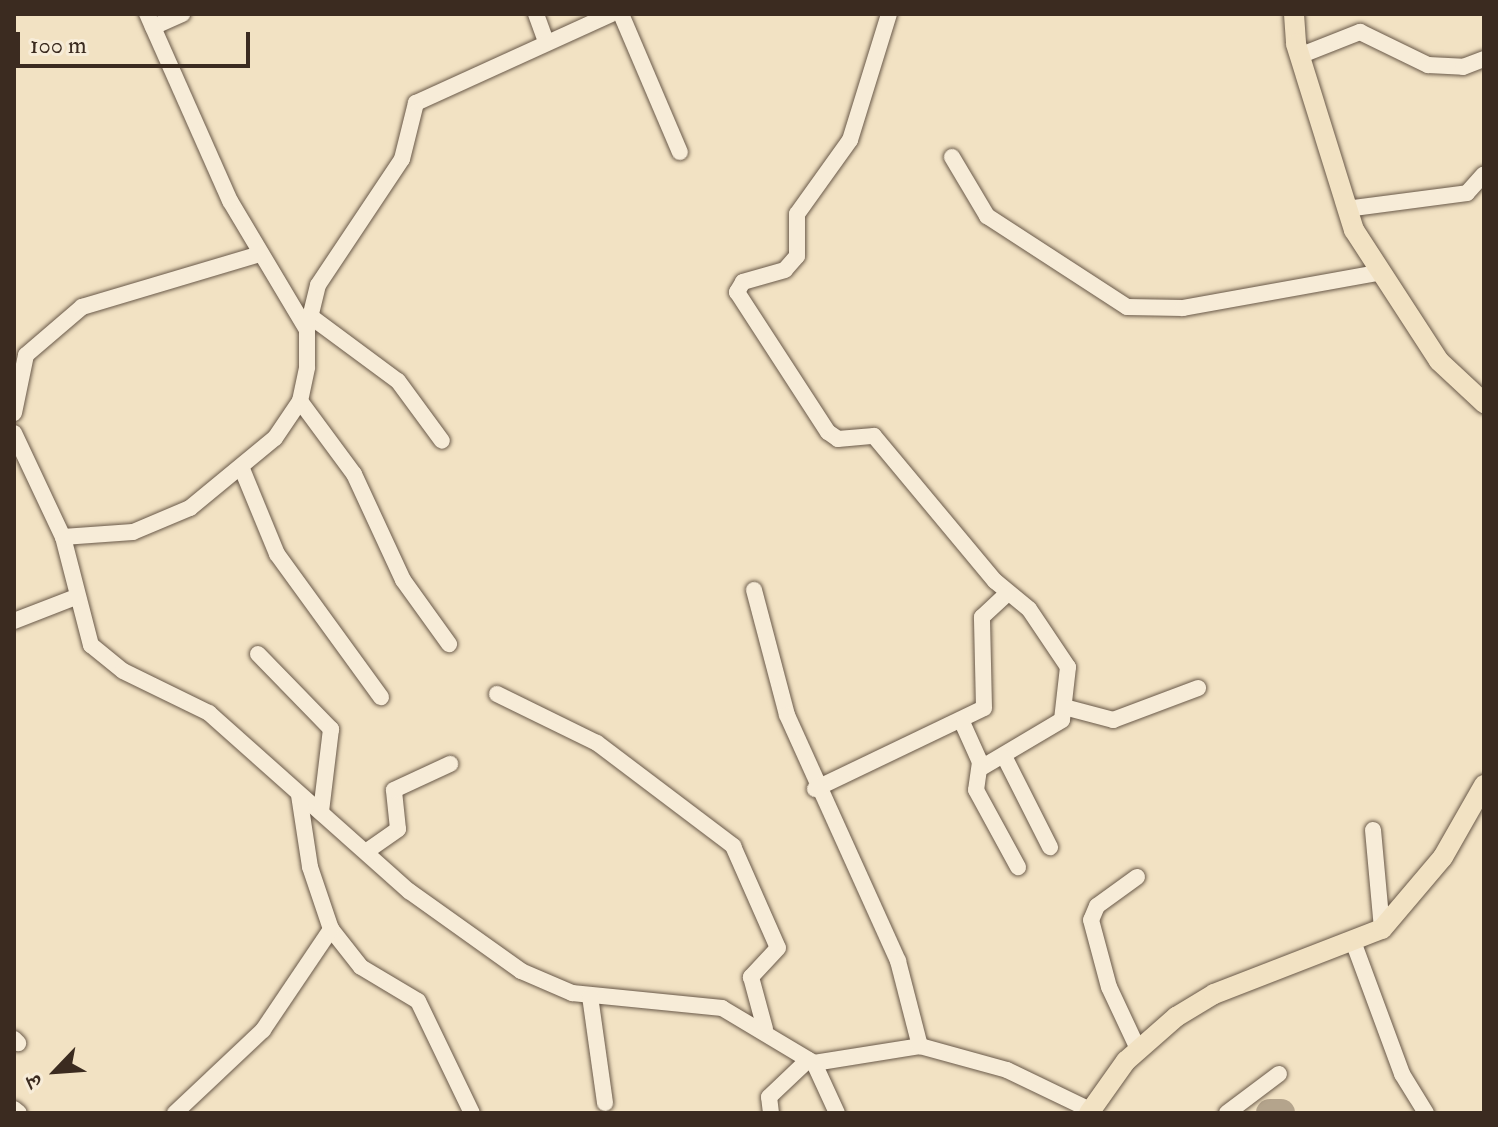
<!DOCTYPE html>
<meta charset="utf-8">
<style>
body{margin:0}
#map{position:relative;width:1498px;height:1127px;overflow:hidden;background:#f2e2c3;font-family:"IM FELL Double Pica","Noto Serif Devanagari",serif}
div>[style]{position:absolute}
.river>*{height:28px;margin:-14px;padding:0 14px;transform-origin:14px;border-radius:14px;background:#b4a48c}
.roads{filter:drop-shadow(0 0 2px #695949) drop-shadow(0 0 2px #695949)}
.minor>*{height:16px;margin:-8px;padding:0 8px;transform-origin:8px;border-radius:8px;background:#f7ecd8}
.major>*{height:20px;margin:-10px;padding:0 10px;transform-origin:10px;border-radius:10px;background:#f2e2c3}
span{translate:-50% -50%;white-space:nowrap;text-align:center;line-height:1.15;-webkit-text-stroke:8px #f7ecd8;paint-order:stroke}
.frame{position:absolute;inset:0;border:16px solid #3b2b20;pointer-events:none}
.north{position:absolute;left:16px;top:1031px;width:80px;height:80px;-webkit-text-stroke:6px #f7ecd8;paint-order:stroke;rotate:245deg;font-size:22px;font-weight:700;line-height:32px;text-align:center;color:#3b2b20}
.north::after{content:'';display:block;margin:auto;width:28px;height:36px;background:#3b2b20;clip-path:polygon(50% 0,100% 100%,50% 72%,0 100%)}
.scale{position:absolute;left:16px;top:32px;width:234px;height:36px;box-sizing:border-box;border:4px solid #3b2b20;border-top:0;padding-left:10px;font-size:24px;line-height:28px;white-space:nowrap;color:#3b2b20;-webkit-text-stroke:6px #f7ecd8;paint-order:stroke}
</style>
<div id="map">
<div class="river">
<i style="left:1270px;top:1113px;width:11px"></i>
</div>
<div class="roads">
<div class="minor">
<i style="left:536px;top:14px;width:27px;rotate:70deg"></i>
<i style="left:621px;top:14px;width:150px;rotate:66.9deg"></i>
<i style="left:889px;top:14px;width:132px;rotate:107.2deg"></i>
<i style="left:850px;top:140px;width:91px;rotate:125.6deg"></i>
<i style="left:797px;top:214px;width:42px;rotate:90deg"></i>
<i style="left:797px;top:256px;width:18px;rotate:131deg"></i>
<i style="left:785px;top:270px;width:44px;rotate:164.1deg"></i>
<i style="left:743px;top:282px;width:12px;rotate:121deg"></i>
<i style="left:737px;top:292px;width:167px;rotate:57deg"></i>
<i style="left:828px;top:432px;width:12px;rotate:35deg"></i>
<i style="left:838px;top:439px;width:36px;rotate:-5deg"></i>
<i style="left:874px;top:436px;width:189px;rotate:50.2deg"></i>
<i style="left:995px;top:581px;width:44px;rotate:39.5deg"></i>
<i style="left:1029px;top:609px;width:70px;rotate:56.1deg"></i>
<i style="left:1068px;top:667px;width:53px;rotate:96.5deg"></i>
<i style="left:1062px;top:720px;width:94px;rotate:149.3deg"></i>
<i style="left:153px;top:27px;width:32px;rotate:-24deg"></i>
<i style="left:1299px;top:56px;width:66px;rotate:-21.5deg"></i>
<i style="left:1360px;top:32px;width:76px;rotate:25.9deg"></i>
<i style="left:1428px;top:65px;width:35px;rotate:3deg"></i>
<i style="left:1463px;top:67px;width:22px;rotate:-21deg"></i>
<i style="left:952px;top:157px;width:69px;rotate:59.3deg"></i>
<i style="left:987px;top:216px;width:167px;rotate:33deg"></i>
<i style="left:1127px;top:307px;width:56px;rotate:1deg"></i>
<i style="left:1183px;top:308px;width:197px;rotate:-10.2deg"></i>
<i style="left:1346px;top:209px;width:122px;rotate:-7.5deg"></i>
<i style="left:1467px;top:193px;width:25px;rotate:-48deg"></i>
<i style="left:310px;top:316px;width:109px;rotate:36.5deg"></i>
<i style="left:398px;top:381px;width:74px;rotate:53.7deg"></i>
<i style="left:307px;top:330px;width:46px;rotate:-76.3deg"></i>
<i style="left:318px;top:285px;width:151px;rotate:-56.3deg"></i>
<i style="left:402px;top:159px;width:58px;rotate:-76deg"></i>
<i style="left:416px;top:103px;width:214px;rotate:-24.5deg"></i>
<i style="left:300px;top:401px;width:91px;rotate:53.5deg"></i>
<i style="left:354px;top:474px;width:117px;rotate:65.2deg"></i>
<i style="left:403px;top:580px;width:79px;rotate:54.3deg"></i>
<i style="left:14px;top:413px;width:59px;rotate:-78.3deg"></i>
<i style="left:26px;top:355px;width:74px;rotate:-40.6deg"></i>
<i style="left:82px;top:307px;width:186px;rotate:-16.6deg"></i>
<i style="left:14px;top:433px;width:115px;rotate:64.8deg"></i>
<i style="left:63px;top:537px;width:112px;rotate:75.5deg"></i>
<i style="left:91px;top:645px;width:41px;rotate:39.1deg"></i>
<i style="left:123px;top:671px;width:96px;rotate:26deg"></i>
<i style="left:209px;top:713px;width:268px;rotate:41.7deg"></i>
<i style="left:409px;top:891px;width:138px;rotate:35.5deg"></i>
<i style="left:521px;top:971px;width:56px;rotate:23.3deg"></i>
<i style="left:572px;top:993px;width:151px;rotate:5.7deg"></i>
<i style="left:722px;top:1008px;width:107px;rotate:30.9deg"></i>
<i style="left:814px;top:1063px;width:107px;rotate:-9.1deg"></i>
<i style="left:920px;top:1046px;width:90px;rotate:15.4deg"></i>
<i style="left:1007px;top:1070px;width:92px;rotate:25.7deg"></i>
<i style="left:242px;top:469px;width:92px;rotate:67.6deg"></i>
<i style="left:277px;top:554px;width:177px;rotate:54deg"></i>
<i style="left:63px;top:537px;width:70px;rotate:-4.1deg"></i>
<i style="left:133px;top:532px;width:62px;rotate:-22.8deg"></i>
<i style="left:190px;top:508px;width:110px;rotate:-39.5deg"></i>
<i style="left:275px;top:438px;width:45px;rotate:-56deg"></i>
<i style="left:300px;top:401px;width:35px;rotate:-78deg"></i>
<i style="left:307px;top:367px;width:37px;rotate:-90deg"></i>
<i style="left:307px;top:330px;width:150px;rotate:-120.8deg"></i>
<i style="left:230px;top:201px;width:205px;rotate:-113.9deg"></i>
<i style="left:754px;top:590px;width:129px;rotate:75.2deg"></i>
<i style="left:787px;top:715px;width:270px;rotate:65.7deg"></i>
<i style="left:898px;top:961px;width:88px;rotate:75.5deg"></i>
<i style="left:14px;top:621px;width:66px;rotate:-21.2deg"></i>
<i style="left:258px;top:654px;width:105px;rotate:45.8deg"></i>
<i style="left:331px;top:729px;width:84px;rotate:96.9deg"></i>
<i style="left:497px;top:694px;width:111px;rotate:26.1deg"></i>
<i style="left:597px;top:743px;width:171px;rotate:37.1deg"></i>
<i style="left:733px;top:846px;width:111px;rotate:66.2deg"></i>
<i style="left:778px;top:948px;width:40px;rotate:133deg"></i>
<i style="left:751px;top:977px;width:54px;rotate:74.9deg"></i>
<i style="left:1068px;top:708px;width:47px;rotate:14.9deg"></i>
<i style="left:1113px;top:720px;width:91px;rotate:-20.6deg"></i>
<i style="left:962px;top:722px;width:44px;rotate:65.8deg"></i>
<i style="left:980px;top:762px;width:28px;rotate:98deg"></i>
<i style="left:976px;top:790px;width:88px;rotate:61.4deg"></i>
<i style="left:1005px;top:758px;width:100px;rotate:63.2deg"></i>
<i style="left:815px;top:789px;width:187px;rotate:-25.6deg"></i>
<i style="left:984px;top:708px;width:91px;rotate:-91.3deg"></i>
<i style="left:982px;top:617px;width:34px;rotate:-43deg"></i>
<i style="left:299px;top:795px;width:73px;rotate:81.3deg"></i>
<i style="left:310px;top:867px;width:65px;rotate:71.3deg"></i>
<i style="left:331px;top:929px;width:48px;rotate:51.7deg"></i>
<i style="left:361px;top:967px;width:66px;rotate:30.8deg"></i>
<i style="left:418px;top:1001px;width:124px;rotate:64.3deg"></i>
<i style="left:1373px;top:830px;width:99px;rotate:84.8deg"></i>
<i style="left:367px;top:851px;width:38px;rotate:-35deg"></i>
<i style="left:398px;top:829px;width:39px;rotate:-96deg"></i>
<i style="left:394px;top:790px;width:62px;rotate:-24.9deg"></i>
<i style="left:1137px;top:877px;width:49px;rotate:144.1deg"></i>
<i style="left:1097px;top:906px;width:15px;rotate:113deg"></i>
<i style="left:1091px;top:920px;width:69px;rotate:75deg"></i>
<i style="left:1109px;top:987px;width:68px;rotate:64.9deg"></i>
<i style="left:1354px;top:944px;width:139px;rotate:69.7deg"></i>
<i style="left:1402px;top:1074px;width:46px;rotate:58.4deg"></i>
<i style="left:590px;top:996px;width:108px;rotate:82deg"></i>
<i style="left:14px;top:1039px;width:6px;rotate:45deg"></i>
<i style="left:814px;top:1063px;width:55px;rotate:65.3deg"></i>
<i style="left:14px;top:1109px;width:6px;rotate:39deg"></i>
<i style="left:175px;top:1113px;width:121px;rotate:-43.3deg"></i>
<i style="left:263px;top:1030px;width:122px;rotate:-56deg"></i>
<i style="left:771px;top:1113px;width:16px;rotate:-97deg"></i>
<i style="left:769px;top:1097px;width:54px;rotate:-43.5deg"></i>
<i style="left:1227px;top:1113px;width:65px;rotate:-36.9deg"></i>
</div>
<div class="major">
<i style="left:1294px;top:14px;width:30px;rotate:86deg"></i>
<i style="left:1296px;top:44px;width:195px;rotate:72.7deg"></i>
<i style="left:1354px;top:230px;width:156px;rotate:57deg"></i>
<i style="left:1439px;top:361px;width:62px;rotate:43deg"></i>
<i style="left:1089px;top:1113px;width:64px;rotate:-54.6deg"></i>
<i style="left:1126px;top:1061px;width:67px;rotate:-41.3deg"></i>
<i style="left:1176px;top:1017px;width:44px;rotate:-31.2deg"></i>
<i style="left:1214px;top:994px;width:180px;rotate:-21.2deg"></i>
<i style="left:1382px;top:929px;width:94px;rotate:-49.7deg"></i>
<i style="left:1443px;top:857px;width:83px;rotate:-60.3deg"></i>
</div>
</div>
<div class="frame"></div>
<div class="north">उ</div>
<div class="scale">100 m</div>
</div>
